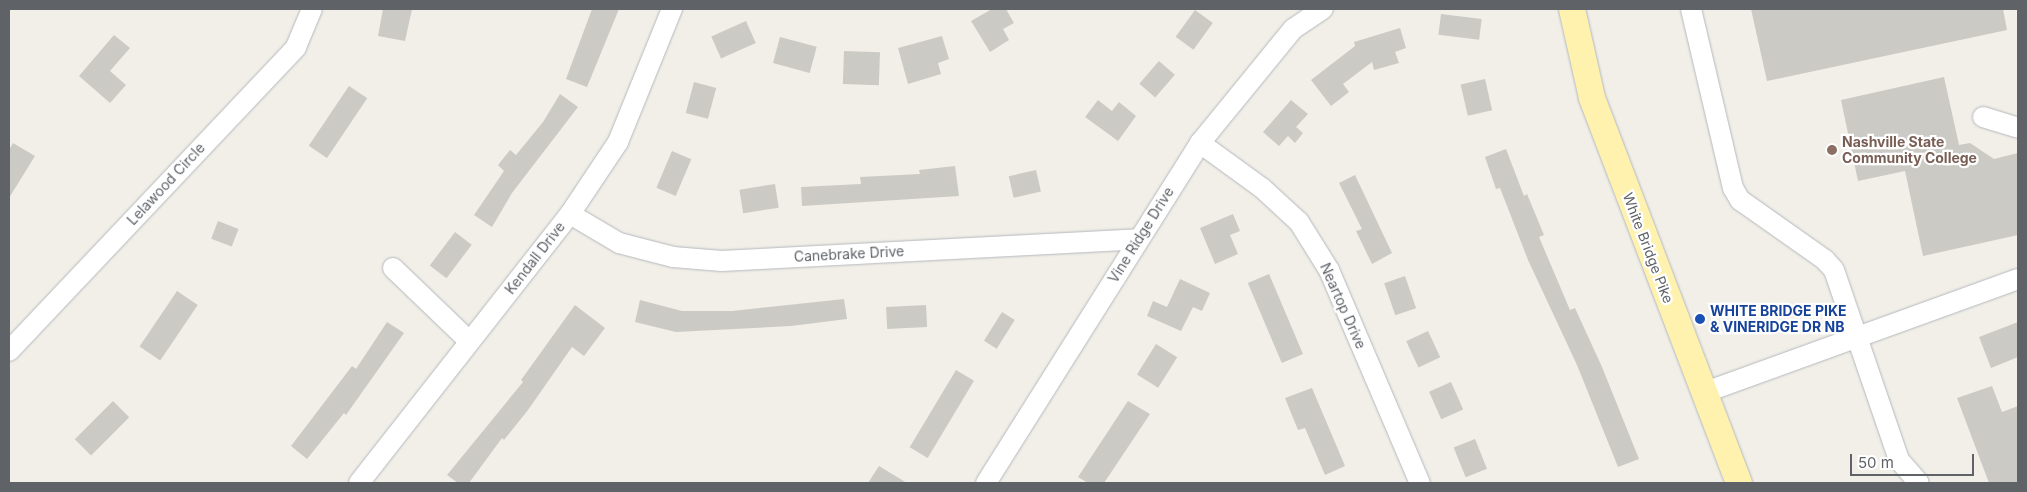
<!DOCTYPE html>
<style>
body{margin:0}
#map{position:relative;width:2027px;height:492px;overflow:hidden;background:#f1efe8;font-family:Inter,sans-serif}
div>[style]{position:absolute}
.building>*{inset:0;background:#cccac5;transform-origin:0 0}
.roads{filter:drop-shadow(0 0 1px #b5b8bc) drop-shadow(0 0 1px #b5b8bc)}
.minor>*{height:20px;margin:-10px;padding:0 10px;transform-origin:10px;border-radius:10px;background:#fff}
.major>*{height:26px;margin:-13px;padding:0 13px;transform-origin:13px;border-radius:13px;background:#fff2af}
.dots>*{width:14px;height:14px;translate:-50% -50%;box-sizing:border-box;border:2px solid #fff;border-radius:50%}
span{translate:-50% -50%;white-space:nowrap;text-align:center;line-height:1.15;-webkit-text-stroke:4.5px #fff;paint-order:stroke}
.education-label{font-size:14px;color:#785e54;font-weight:700}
.left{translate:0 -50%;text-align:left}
.street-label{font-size:14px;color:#5f6368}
.transit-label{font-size:14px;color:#164399;font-weight:700}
.frame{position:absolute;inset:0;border:10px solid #5f6368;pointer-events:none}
.scale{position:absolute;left:1850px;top:454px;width:124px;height:22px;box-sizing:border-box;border:2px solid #5f6368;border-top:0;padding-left:6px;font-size:15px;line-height:18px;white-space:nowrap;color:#5f6368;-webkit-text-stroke:4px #fff;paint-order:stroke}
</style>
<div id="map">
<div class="building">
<i style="clip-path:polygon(383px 9px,412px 9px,405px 41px,378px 36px)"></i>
<i style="clip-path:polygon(592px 9px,619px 9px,587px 87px,566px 79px)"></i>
<i style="clip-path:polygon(992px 9px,1006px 9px,1014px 23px,1003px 29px,1009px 40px,990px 52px,971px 21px)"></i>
<i style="clip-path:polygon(1751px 9px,2003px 9px,2007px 30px,1767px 81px)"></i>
<i style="left:1195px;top:10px;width:22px;height:33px;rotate:36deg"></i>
<i style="left:1441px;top:14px;width:41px;height:21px;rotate:7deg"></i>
<i style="left:746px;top:21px;width:24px;height:38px;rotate:66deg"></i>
<i style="clip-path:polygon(1400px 28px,1406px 48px,1395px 52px,1399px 63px,1374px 70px,1372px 62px,1343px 84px,1349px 92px,1331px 106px,1311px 80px,1355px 46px,1354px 42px)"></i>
<i style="clip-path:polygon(114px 35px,130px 48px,110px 71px,126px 85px,110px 103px,79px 76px)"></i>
<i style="clip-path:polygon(942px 36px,949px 59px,938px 63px,941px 74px,908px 84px,898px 48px)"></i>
<i style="left:780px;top:37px;width:38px;height:27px;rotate:15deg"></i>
<i style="left:844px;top:51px;width:36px;height:33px;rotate:2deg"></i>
<i style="left:1159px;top:61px;width:21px;height:30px;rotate:41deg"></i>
<i style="clip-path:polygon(1944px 77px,1959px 145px,1970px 143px,1994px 159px,2018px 153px,2018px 235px,1923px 256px,1905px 171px,1858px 181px,1841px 100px)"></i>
<i style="left:1485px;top:79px;width:32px;height:25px;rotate:77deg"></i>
<i style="left:694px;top:82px;width:23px;height:32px;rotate:15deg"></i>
<i style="left:349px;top:86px;width:22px;height:72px;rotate:34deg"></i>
<i style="clip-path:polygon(560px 94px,578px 107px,512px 193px,492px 227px,474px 215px,504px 171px,498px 165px,510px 150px,516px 155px,543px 122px)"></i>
<i style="clip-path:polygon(1098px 100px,1112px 111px,1119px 102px,1136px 116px,1118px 141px,1085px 117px)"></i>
<i style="clip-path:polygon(1291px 100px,1308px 114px,1296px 127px,1303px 133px,1295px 143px,1288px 136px,1279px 146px,1263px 132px)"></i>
<i style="clip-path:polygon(13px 143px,35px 156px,9px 198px,9px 150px)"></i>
<i style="clip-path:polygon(1506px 149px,1524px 196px,1527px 194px,1544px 235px,1539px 237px,1570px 310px,1575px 308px,1602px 367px,1639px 459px,1618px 467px,1577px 365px,1528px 260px,1500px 188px,1496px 189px,1485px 157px)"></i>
<i style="left:672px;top:151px;width:21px;height:40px;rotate:23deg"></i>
<i style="clip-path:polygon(955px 166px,959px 196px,802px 206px,801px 187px,861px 184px,860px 177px,920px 174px,919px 170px)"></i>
<i style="left:1036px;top:170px;width:22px;height:28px;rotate:77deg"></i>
<i style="clip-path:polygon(1355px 175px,1392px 253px,1372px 264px,1356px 231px,1362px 229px,1339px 183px)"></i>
<i style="left:775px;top:184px;width:24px;height:36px;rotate:81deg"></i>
<i style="clip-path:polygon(1233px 214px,1240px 231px,1230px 235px,1238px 254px,1215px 264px,1200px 228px)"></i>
<i style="left:218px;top:221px;width:22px;height:19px;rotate:21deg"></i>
<i style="left:455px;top:232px;width:21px;height:42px;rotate:37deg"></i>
<i style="left:1269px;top:274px;width:87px;height:23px;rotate:67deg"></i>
<i style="left:1405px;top:276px;width:34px;height:22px;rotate:71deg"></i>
<i style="clip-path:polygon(1180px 279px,1210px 293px,1202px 311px,1193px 307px,1181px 331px,1147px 316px,1153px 301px,1167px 307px)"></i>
<i style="left:177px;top:291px;width:25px;height:67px;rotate:34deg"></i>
<i style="clip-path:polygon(844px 299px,847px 319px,791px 326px,676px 332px,635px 322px,640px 300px,682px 311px,732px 311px)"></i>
<i style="clip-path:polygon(575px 305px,605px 328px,584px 356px,572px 347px,528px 410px,504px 440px,502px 438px,469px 483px,458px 483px,447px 475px,523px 382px,521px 380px)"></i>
<i style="left:926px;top:305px;width:22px;height:40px;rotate:87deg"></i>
<i style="left:1002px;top:312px;width:15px;height:34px;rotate:32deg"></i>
<i style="clip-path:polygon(387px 322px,404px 333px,346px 415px,344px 413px,307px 459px,291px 446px,352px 366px,356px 369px)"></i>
<i style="clip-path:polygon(2018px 322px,2018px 357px,1991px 368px,1979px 337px)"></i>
<i style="left:1428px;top:331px;width:29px;height:24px;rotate:65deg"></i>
<i style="left:1156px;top:344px;width:25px;height:36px;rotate:32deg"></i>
<i style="left:956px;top:370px;width:21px;height:90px;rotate:31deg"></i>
<i style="left:1451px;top:382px;width:30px;height:24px;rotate:66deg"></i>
<i style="clip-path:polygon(1992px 386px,2002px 412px,2018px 406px,2018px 483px,1989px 483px,1957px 398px)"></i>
<i style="clip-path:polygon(1312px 388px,1345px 466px,1325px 475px,1305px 428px,1298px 430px,1285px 398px)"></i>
<i style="left:113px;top:401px;width:23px;height:54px;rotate:45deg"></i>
<i style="clip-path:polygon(1128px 401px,1150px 414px,1104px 483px,1088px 483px,1078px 477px)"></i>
<i style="left:1475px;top:439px;width:32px;height:23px;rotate:68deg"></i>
<i style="clip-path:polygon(879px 466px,907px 483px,868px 483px)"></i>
</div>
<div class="roads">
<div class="minor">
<i style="left:1691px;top:9px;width:184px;rotate:76.8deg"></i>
<i style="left:1733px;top:188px;width:14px;rotate:60deg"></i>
<i style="left:1740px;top:200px;width:104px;rotate:35.2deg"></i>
<i style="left:1825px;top:260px;width:13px;rotate:48deg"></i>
<i style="left:1834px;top:270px;width:201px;rotate:71.1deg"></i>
<i style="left:1899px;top:460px;width:30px;rotate:49deg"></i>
<i style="left:1983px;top:117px;width:37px;rotate:17deg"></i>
<i style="left:1200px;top:143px;width:77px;rotate:36deg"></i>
<i style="left:1262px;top:188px;width:50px;rotate:42.6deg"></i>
<i style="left:1299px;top:222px;width:57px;rotate:58deg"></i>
<i style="left:1329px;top:270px;width:232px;rotate:66.9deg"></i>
<i style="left:570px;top:214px;width:57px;rotate:30.6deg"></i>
<i style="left:619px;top:243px;width:56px;rotate:14.5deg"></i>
<i style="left:673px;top:257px;width:49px;rotate:4.7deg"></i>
<i style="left:722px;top:261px;width:417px;rotate:-3deg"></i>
<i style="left:393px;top:268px;width:105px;rotate:43.8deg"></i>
<i style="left:9px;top:351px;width:418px;rotate:-46.6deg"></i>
<i style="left:296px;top:47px;width:41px;rotate:-67.2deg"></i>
<i style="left:1703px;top:393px;width:335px;rotate:-19.9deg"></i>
<i style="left:359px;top:483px;width:342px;rotate:-51.9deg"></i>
<i style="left:570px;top:214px;width:87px;rotate:-56.3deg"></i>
<i style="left:618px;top:142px;width:144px;rotate:-67.9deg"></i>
<i style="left:986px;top:483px;width:402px;rotate:-57.8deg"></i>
<i style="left:1200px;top:143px;width:147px;rotate:-50.8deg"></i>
<i style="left:1293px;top:29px;width:36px;rotate:-34deg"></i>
</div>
<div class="major">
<i style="left:1572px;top:9px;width:91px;rotate:77.3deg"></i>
<i style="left:1592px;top:98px;width:412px;rotate:69.1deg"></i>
</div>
</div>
<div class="dots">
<i style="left:1832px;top:150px;background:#8d6e63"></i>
<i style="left:1700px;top:319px;background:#1a4fb4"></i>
</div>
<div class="education-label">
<span class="left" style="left:1842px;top:150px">Nashville State<br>Community College</span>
</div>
<div class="street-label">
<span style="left:166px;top:184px;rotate:-47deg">Lelawood Circle</span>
<span style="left:1141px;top:235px;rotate:-58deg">Vine Ridge Drive</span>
<span style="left:1648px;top:248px;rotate:69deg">White Bridge Pike</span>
<span style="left:849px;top:254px;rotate:-3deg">Canebrake Drive</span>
<span style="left:535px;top:258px;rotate:-52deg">Kendall Drive</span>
<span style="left:1343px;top:306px;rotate:66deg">Neartop Drive</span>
</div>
<div class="transit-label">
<span class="left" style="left:1710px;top:319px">WHITE BRIDGE PIKE<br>&amp; VINERIDGE DR NB</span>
</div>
<div class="frame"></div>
<div class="scale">50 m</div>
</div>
